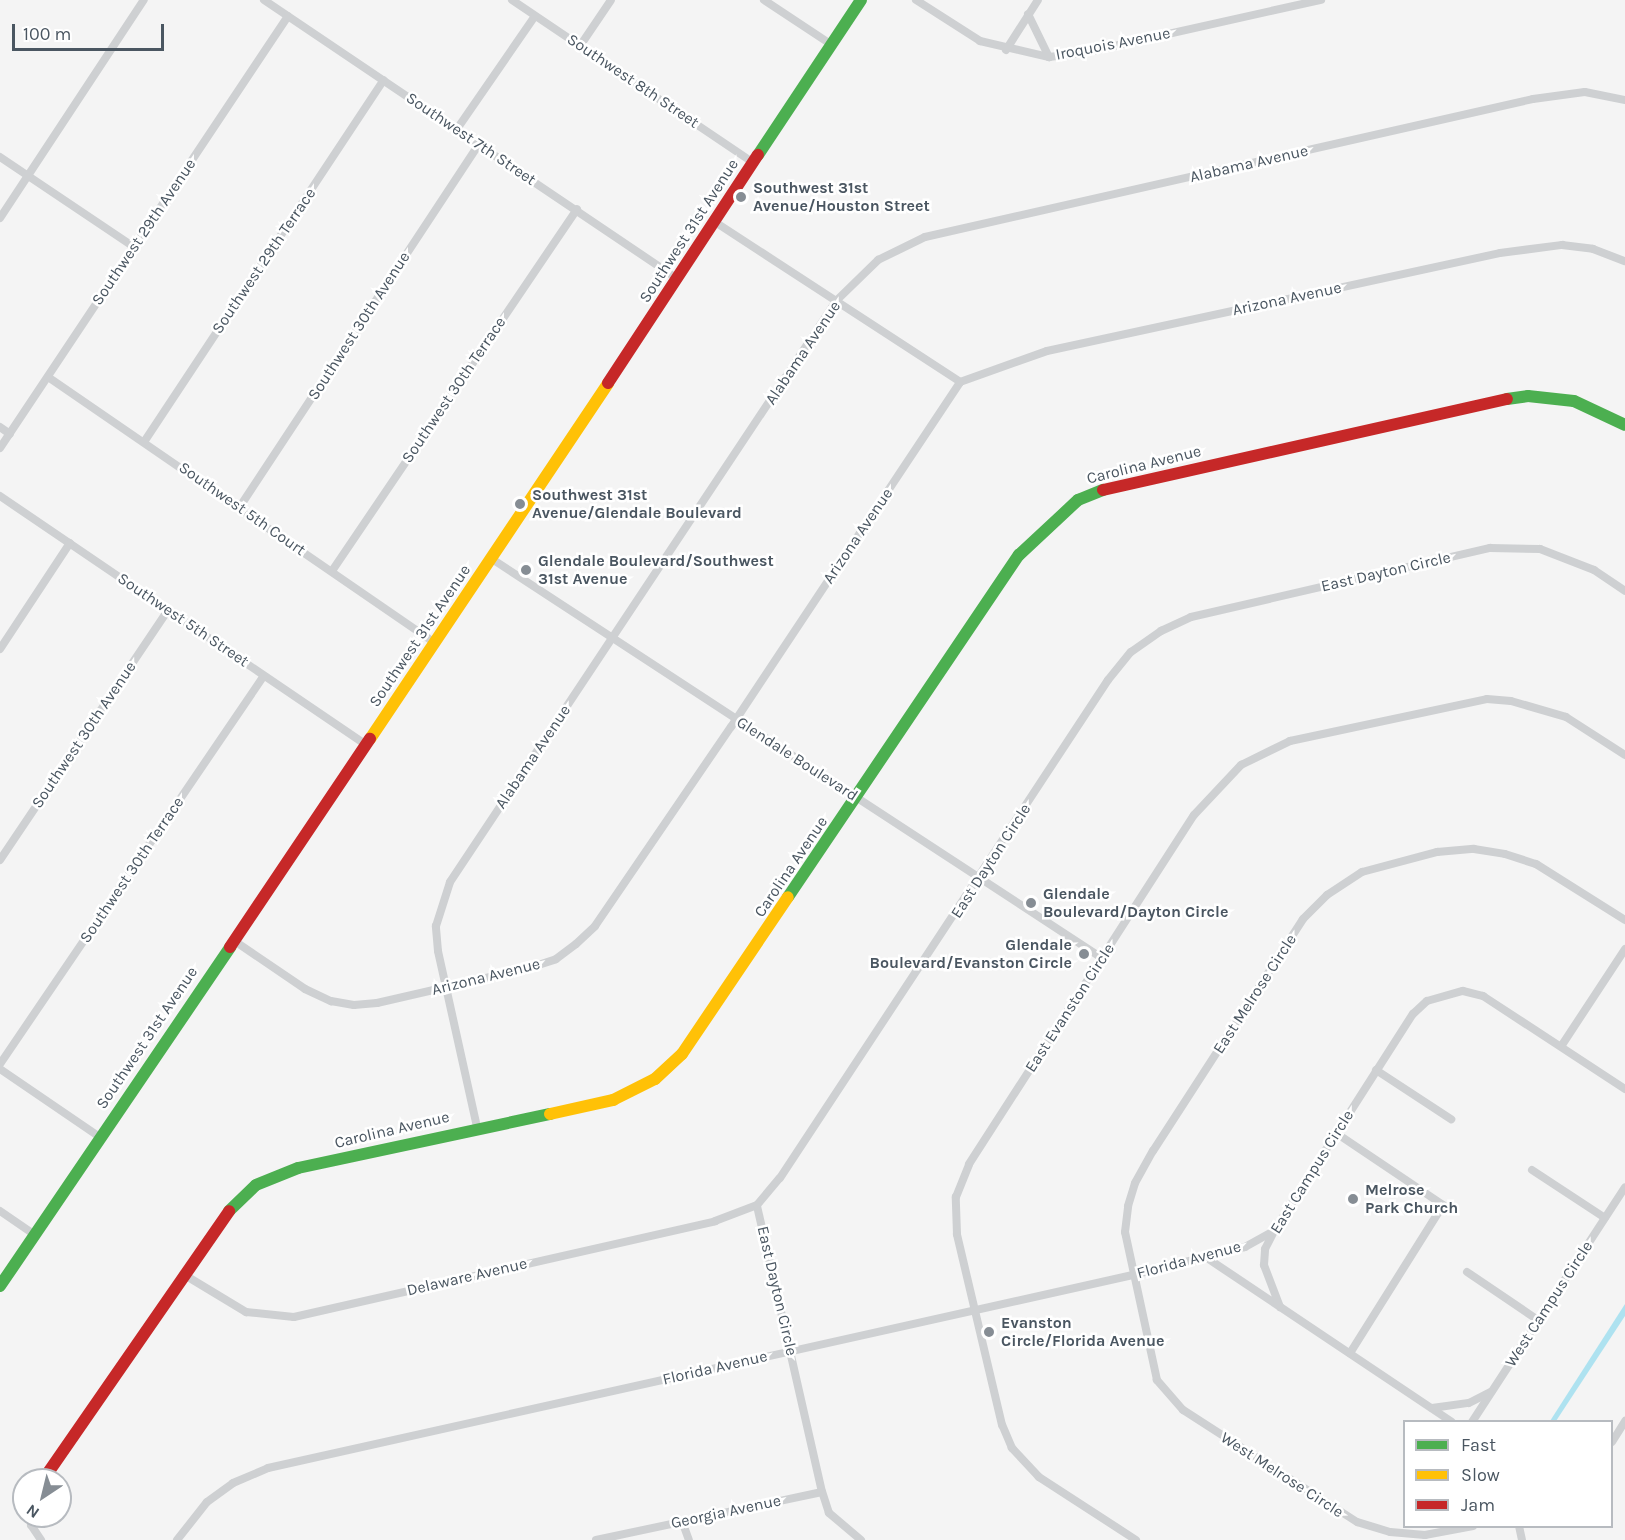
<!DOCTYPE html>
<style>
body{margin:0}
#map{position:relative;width:1625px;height:1540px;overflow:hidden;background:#f4f4f4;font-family:Karla,sans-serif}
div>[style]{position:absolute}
.water>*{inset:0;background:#aee2f0}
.street>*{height:8px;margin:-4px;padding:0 4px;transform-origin:4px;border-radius:4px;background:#ced0d2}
.fast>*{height:12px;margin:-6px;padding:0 6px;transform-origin:6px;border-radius:6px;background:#4caf50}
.slow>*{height:12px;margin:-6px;padding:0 6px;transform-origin:6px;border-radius:6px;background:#ffc107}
.jam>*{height:12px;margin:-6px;padding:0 6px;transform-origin:6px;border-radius:6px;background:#c62828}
.dots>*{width:16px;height:16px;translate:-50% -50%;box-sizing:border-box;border:3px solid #fff;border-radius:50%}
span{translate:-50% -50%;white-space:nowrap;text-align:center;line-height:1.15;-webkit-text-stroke:5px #fff;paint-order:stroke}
.street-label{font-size:16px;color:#4a5661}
.poi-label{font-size:16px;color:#4a5661;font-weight:700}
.left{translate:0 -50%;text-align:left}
.right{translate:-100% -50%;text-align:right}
.legend{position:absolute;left:1403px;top:1420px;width:210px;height:108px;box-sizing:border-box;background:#fff;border:2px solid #b7bbc0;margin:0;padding:8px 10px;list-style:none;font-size:18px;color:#4a5661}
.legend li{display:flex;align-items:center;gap:12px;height:30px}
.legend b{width:30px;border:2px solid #b7bbc0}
.north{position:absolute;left:12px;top:1468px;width:60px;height:60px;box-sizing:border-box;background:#fff;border:2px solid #b7bbc0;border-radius:50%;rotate:215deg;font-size:16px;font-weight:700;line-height:24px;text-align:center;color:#4a5661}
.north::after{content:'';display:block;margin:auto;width:21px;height:27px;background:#868d94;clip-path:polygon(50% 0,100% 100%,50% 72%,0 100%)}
.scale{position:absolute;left:12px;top:24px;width:152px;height:27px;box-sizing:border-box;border:3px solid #4a5661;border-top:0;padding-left:8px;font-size:18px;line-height:21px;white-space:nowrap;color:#4a5661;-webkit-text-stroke:4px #fff;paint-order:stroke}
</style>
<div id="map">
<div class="water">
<i style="clip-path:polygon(1625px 1304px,1625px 1316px,1556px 1421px,1550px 1421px)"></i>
</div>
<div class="street">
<i style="left:264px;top:0;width:498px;rotate:34deg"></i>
<i style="left:512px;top:0;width:292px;rotate:34deg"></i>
<i style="left:764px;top:0;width:82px;rotate:33.5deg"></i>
<i style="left:916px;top:0;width:76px;rotate:32.6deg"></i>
<i style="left:980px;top:41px;width:71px;rotate:13.1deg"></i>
<i style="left:1049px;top:57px;width:34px;rotate:-7deg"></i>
<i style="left:1083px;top:53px;width:244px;rotate:-12.6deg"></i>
<i style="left:1028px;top:14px;width:48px;rotate:64deg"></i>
<i style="left:580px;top:46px;width:55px;rotate:-56deg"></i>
<i style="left:1006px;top:50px;width:59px;rotate:-57.4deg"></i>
<i style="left:457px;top:129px;width:137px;rotate:-55.4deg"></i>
<i style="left:0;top:157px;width:161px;rotate:33.9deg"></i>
<i style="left:0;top:218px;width:261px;rotate:-56.6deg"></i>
<i style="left:715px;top:222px;width:293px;rotate:33.1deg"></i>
<i style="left:48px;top:377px;width:470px;rotate:34.5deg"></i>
<i style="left:0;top:427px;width:12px;rotate:35deg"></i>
<i style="left:144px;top:442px;width:434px;rotate:-56.5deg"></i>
<i style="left:0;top:448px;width:519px;rotate:-56.31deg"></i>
<i style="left:0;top:496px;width:441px;rotate:34.2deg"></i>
<i style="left:239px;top:508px;width:436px;rotate:-56.6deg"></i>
<i style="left:492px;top:559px;width:729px;rotate:33.19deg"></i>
<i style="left:332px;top:571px;width:437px;rotate:-55.9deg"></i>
<i style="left:0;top:649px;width:127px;rotate:-56.6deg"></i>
<i style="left:0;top:860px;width:301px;rotate:-56.1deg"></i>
<i style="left:233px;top:940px;width:87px;rotate:34.2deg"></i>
<i style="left:305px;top:989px;width:29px;rotate:25deg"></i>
<i style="left:331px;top:1001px;width:23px;rotate:10deg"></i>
<i style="left:354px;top:1005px;width:23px;rotate:-5deg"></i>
<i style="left:377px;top:1003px;width:156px;rotate:-13deg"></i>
<i style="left:529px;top:968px;width:28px;rotate:-18deg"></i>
<i style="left:556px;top:959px;width:25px;rotate:-37deg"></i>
<i style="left:576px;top:944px;width:26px;rotate:-43deg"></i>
<i style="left:595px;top:926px;width:241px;rotate:-55.7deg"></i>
<i style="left:731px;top:727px;width:414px;rotate:-56.4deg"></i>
<i style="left:960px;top:382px;width:92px;rotate:-19.6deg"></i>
<i style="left:1047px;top:351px;width:463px;rotate:-12.2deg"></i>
<i style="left:1500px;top:253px;width:63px;rotate:-7.4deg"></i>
<i style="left:1562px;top:245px;width:31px;rotate:7deg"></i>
<i style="left:1593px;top:249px;width:34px;rotate:21deg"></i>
<i style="left:1562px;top:1045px;width:115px;rotate:-56.7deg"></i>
<i style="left:0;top:1064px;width:469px;rotate:-55.8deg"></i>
<i style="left:0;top:1069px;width:122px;rotate:34.3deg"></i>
<i style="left:1376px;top:1070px;width:90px;rotate:33.2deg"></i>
<i style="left:477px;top:1127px;width:180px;rotate:-102.5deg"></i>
<i style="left:438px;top:951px;width:25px;rotate:-95deg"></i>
<i style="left:436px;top:926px;width:46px;rotate:-72.3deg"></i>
<i style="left:450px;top:882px;width:698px;rotate:-56.4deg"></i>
<i style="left:836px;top:301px;width:59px;rotate:-44.3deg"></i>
<i style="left:878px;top:260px;width:52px;rotate:-26.1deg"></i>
<i style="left:925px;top:237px;width:623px;rotate:-12.79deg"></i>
<i style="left:1533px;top:99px;width:52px;rotate:-7.7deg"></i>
<i style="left:1585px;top:92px;width:41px;rotate:11.3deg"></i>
<i style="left:1336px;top:1133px;width:129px;rotate:33.9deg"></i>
<i style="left:1443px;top:1205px;width:175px;rotate:122.1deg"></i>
<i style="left:1532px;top:1170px;width:87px;rotate:33.3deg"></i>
<i style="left:0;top:1211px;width:42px;rotate:34.4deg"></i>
<i style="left:1204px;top:1256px;width:298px;rotate:33.8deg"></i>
<i style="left:1467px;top:1272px;width:86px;rotate:34.1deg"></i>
<i style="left:183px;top:1274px;width:74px;rotate:31.1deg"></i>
<i style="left:246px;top:1312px;width:48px;rotate:5.9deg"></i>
<i style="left:294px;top:1317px;width:432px;rotate:-12.8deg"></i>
<i style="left:715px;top:1221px;width:45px;rotate:-20.9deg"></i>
<i style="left:1280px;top:1307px;width:45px;rotate:-110.9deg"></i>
<i style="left:1264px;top:1265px;width:16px;rotate:-86deg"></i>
<i style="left:1265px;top:1249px;width:20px;rotate:-63deg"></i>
<i style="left:1274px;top:1231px;width:258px;rotate:-57.4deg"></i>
<i style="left:1413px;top:1014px;width:19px;rotate:-43deg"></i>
<i style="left:1427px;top:1001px;width:37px;rotate:-16deg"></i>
<i style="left:1463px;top:991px;width:21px;rotate:14deg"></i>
<i style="left:1483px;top:996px;width:170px;rotate:33.2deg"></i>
<i style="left:1432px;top:1408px;width:37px;rotate:-8deg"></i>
<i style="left:1469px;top:1403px;width:25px;rotate:-27deg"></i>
<i style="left:1472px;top:1422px;width:280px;rotate:-56.9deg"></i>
<i style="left:1612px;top:1442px;width:25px;rotate:-58deg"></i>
<i style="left:31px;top:1516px;width:9px;rotate:90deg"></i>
<i style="left:31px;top:1525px;width:18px;rotate:56deg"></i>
<i style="left:682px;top:1521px;width:20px;rotate:70deg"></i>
<i style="left:1473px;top:1526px;width:49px;rotate:169.4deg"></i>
<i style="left:1425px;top:1535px;width:35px;rotate:-175deg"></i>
<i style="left:1390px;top:1532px;width:34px;rotate:-163deg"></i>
<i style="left:1357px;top:1522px;width:207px;rotate:-147.2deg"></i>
<i style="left:1183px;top:1410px;width:40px;rotate:-131deg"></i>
<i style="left:1157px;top:1380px;width:151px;rotate:-102.2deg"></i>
<i style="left:1125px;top:1232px;width:26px;rotate:-83deg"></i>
<i style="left:1128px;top:1206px;width:24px;rotate:-73deg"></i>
<i style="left:1135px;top:1183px;width:37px;rotate:-61deg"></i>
<i style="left:1153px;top:1151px;width:276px;rotate:-57.1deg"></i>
<i style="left:1303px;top:919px;width:34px;rotate:-45deg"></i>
<i style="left:1327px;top:895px;width:42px;rotate:-33.3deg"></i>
<i style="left:1362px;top:872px;width:78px;rotate:-14.9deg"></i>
<i style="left:1437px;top:852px;width:37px;rotate:-5deg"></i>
<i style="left:1474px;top:849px;width:31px;rotate:9deg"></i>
<i style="left:1505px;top:854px;width:33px;rotate:18deg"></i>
<i style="left:1536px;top:864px;width:105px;rotate:32.2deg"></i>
<i style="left:1519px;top:1526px;width:14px;rotate:78deg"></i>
<i style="left:177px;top:1540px;width:48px;rotate:-51.7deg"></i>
<i style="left:207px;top:1502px;width:32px;rotate:-36deg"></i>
<i style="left:233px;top:1483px;width:38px;rotate:-23deg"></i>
<i style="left:268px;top:1468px;width:886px;rotate:-12.58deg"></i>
<i style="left:1133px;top:1275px;width:115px;rotate:-14deg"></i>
<i style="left:1245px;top:1247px;width:33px;rotate:-29deg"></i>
<i style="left:596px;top:1540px;width:231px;rotate:-12deg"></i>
<i style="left:861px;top:1540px;width:42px;rotate:-139.8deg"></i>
<i style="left:829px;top:1513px;width:22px;rotate:-108deg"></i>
<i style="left:822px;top:1492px;width:294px;rotate:-102.8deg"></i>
<i style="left:757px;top:1205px;width:35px;rotate:-50deg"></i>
<i style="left:780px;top:1178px;width:596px;rotate:-56.63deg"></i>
<i style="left:1108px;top:680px;width:36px;rotate:-51deg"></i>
<i style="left:1131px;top:652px;width:37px;rotate:-35deg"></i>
<i style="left:1161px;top:631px;width:33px;rotate:-25deg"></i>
<i style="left:1191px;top:617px;width:307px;rotate:-13deg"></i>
<i style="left:1490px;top:548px;width:50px;rotate:1.1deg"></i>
<i style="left:1540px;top:549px;width:58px;rotate:21.3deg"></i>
<i style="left:1594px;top:570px;width:37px;rotate:34deg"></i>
<i style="left:1136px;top:1540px;width:116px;rotate:-147deg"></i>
<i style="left:1039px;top:1477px;width:40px;rotate:-133deg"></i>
<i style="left:1012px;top:1448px;width:25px;rotate:-113deg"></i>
<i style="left:1002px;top:1425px;width:196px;rotate:-103.3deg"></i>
<i style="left:957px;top:1234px;width:37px;rotate:-92deg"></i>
<i style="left:956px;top:1197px;width:35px;rotate:-68deg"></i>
<i style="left:969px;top:1164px;width:415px;rotate:-57.2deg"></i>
<i style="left:1194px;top:815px;width:69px;rotate:-46.8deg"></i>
<i style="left:1241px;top:765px;width:55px;rotate:-26.1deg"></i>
<i style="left:1290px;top:741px;width:201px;rotate:-12deg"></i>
<i style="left:1487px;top:699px;width:24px;rotate:5deg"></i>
<i style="left:1511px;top:701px;width:57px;rotate:16.2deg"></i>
<i style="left:1566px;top:717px;width:70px;rotate:32.8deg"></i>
</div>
<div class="fast">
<i style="left:758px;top:155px;width:186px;rotate:-56.4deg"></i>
<i style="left:1507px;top:399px;width:21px;rotate:-8deg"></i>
<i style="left:1528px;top:396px;width:46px;rotate:6.2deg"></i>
<i style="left:1574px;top:401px;width:56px;rotate:25.2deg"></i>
<i style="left:788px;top:897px;width:413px;rotate:-56deg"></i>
<i style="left:1019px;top:555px;width:81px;rotate:-43deg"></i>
<i style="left:1078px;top:500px;width:27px;rotate:-22deg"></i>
<i style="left:229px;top:1211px;width:37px;rotate:-44deg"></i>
<i style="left:256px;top:1185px;width:45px;rotate:-22deg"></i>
<i style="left:298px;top:1168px;width:258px;rotate:-12.1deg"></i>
<i style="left:0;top:1286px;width:410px;rotate:-55.8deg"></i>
</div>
<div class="slow">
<i style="left:370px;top:739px;width:428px;rotate:-56.2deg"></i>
<i style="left:550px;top:1114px;width:65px;rotate:-12.5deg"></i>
<i style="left:613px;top:1100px;width:47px;rotate:-26.6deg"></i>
<i style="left:655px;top:1079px;width:37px;rotate:-43deg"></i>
<i style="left:682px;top:1054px;width:189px;rotate:-56deg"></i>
</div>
<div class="jam">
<i style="left:608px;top:383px;width:273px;rotate:-56.7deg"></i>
<i style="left:1103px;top:490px;width:414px;rotate:-12.7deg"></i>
<i style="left:230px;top:947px;width:251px;rotate:-56.1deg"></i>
<i style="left:43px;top:1480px;width:327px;rotate:-55.3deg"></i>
</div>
<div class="dots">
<i style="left:741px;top:197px;background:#868d94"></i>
<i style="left:520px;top:504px;background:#868d94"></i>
<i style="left:526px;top:570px;background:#868d94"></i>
<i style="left:1031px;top:903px;background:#868d94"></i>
<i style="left:1084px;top:954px;background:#868d94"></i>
<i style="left:1353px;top:1199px;background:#868d94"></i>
<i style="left:989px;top:1332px;background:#868d94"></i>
</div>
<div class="street-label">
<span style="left:1113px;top:44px;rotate:-11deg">Iroquois Avenue</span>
<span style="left:633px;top:81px;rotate:34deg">Southwest 8th Street</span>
<span style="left:471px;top:139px;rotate:34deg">Southwest 7th Street</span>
<span style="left:1249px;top:164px;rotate:-13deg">Alabama Avenue</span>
<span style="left:689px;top:231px;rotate:-57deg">Southwest 31st Avenue</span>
<span style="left:144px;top:232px;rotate:-56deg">Southwest 29th Avenue</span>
<span style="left:264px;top:261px;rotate:-56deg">Southwest 29th Terrace</span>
<span style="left:1287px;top:299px;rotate:-12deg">Arizona Avenue</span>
<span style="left:359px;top:326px;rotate:-57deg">Southwest 30th Avenue</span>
<span style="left:803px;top:353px;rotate:-56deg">Alabama Avenue</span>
<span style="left:454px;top:390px;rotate:-56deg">Southwest 30th Terrace</span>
<span style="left:1144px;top:465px;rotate:-14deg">Carolina Avenue</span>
<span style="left:242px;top:509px;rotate:35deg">Southwest 5th Court</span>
<span style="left:858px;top:536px;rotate:-56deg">Arizona Avenue</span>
<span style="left:1386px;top:572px;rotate:-13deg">East Dayton Circle</span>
<span style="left:183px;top:620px;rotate:34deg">Southwest 5th Street</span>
<span style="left:420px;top:636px;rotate:-56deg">Southwest 31st Avenue</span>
<span style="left:84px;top:735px;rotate:-56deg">Southwest 30th Avenue</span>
<span style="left:533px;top:757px;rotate:-56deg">Alabama Avenue</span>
<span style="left:797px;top:759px;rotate:33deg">Glendale Boulevard</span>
<span style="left:991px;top:861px;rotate:-57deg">East Dayton Circle</span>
<span style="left:791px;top:867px;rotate:-56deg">Carolina Avenue</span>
<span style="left:132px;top:870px;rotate:-56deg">Southwest 30th Terrace</span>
<span style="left:486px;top:977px;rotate:-14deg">Arizona Avenue</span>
<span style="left:1255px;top:994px;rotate:-57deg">East Melrose Circle</span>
<span style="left:1070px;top:1008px;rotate:-57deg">East Evanston Circle</span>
<span style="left:147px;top:1038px;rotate:-56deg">Southwest 31st Avenue</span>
<span style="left:392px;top:1130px;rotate:-13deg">Carolina Avenue</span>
<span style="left:1312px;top:1172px;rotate:-58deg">East Campus Circle</span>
<span style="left:1189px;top:1260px;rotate:-15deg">Florida Avenue</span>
<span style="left:467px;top:1277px;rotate:-13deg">Delaware Avenue</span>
<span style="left:777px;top:1291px;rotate:77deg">East Dayton Circle</span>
<span style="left:1549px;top:1304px;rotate:-57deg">West Campus Circle</span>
<span style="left:715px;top:1368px;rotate:-13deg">Florida Avenue</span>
<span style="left:1282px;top:1475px;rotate:33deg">West Melrose Circle</span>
<span style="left:726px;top:1512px;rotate:-12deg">Georgia Avenue</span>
</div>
<div class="poi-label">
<span class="left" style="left:753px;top:197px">Southwest 31st<br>Avenue/Houston Street</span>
<span class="left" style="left:532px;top:504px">Southwest 31st<br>Avenue/Glendale Boulevard</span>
<span class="left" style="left:538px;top:570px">Glendale Boulevard/Southwest<br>31st Avenue</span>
<span class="left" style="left:1043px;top:903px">Glendale<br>Boulevard/Dayton Circle</span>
<span class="right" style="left:1072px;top:954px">Glendale<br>Boulevard/Evanston Circle</span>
<span class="left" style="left:1365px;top:1199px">Melrose<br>Park Church</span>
<span class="left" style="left:1001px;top:1332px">Evanston<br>Circle/Florida Avenue</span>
</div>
<ul class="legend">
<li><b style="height:8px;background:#4caf50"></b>Fast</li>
<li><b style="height:8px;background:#ffc107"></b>Slow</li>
<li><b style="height:8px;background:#c62828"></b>Jam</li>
</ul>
<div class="north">N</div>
<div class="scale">100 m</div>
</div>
